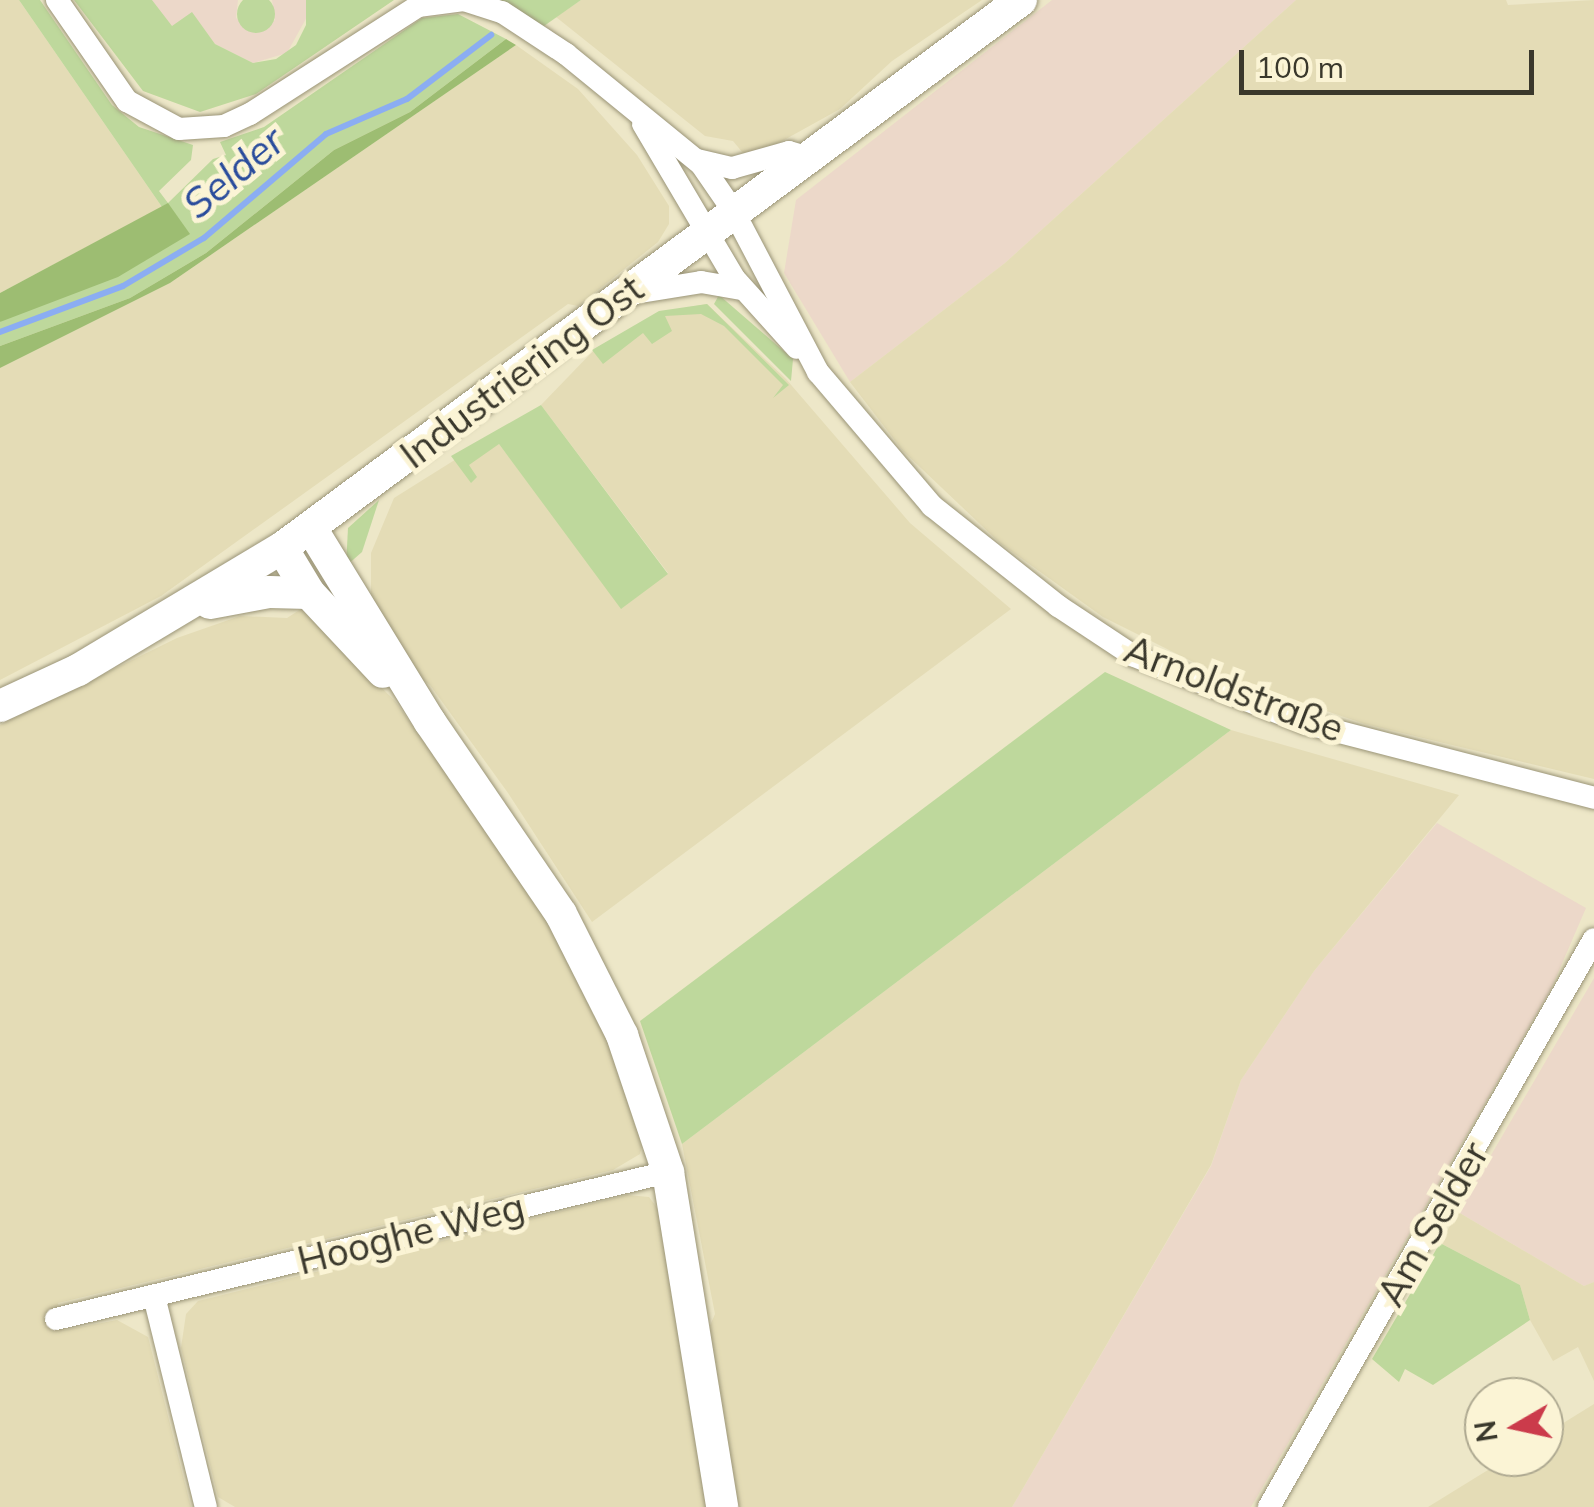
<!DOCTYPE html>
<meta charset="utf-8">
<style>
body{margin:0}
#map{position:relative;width:1594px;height:1507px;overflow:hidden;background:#ede7c8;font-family:Mulish,sans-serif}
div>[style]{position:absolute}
.commercial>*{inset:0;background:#ecd8c9}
.built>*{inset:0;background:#e4dcb6}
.green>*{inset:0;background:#bed89c}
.round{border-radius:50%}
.forest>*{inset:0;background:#9dbd72}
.stream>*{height:6px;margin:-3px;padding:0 3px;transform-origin:3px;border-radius:3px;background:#8badf2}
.roads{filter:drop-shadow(0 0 2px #9a9477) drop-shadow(0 0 2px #9a9477)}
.street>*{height:22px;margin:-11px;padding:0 11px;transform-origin:11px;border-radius:11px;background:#fff}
.secondary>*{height:32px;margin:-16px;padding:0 16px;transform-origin:16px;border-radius:16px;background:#fff}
span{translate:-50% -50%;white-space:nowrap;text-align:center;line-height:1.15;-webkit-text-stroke:10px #fbf4d5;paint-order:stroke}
.street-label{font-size:38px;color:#3a382c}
.water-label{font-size:40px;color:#2a4c9c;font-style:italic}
.north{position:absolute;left:1464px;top:1377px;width:100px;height:100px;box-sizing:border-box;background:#fbf4d5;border:2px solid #aea991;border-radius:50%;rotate:261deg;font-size:28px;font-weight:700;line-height:40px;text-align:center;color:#3a382c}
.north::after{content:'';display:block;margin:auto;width:35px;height:45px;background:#cb3b4b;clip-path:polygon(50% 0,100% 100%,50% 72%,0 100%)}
.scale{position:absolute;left:1239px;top:50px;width:295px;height:45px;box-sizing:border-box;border:5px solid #3a382c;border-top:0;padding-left:12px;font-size:30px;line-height:35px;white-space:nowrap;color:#3a382c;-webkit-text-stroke:8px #fbf4d5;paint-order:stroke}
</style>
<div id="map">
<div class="commercial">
<i style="clip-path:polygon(152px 0,238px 0,236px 18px,256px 32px,275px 20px,272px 0,306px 0,308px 15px,287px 53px,253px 63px,215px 44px,192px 13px,171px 27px)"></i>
<i style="clip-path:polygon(1052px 0,1296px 0,1005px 263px,850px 382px,784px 273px,796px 200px)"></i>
<i style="clip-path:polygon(1437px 823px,1586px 908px,1551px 989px,1251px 1507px,1012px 1507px,1211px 1166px,1241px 1080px,1314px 971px)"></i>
<i style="clip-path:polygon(1594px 978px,1594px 1282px,1584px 1286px,1458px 1212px)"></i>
</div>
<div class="built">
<i style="clip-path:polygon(0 0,19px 0,162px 207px,0 293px)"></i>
<i style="clip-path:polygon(581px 0,982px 0,892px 61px,840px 109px,775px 145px,743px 153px,733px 141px,705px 136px,556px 17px)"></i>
<i style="clip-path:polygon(1296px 0,1506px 0,1508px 5px,1594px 0,1594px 779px,1365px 724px,1217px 674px,1103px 617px,1000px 543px,903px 451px,850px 382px,1005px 263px)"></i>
<i style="clip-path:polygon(516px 45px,578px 89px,637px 155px,669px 206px,669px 224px,658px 242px,578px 306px,568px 304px,161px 596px,0 680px,0 368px,170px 283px)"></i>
<i style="clip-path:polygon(707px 304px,786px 379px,910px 523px,1011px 609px,592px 922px,508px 793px,430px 685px,416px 675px,371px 595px,371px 553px,394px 498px,493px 436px,622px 608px,668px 573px,541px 405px,596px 348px,660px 312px)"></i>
<i style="clip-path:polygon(301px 609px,395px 701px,539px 906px,602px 1023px,643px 1142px,640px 1154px,613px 1170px,58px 1303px,64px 1330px,117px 1320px,148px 1337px,191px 1507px,0 1507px,0 725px,177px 638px,240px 616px,287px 618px)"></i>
<i style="clip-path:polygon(1231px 730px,1459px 795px,1314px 971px,1241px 1080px,1211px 1165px,1012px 1507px,737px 1507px,709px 1328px,715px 1314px,682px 1144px)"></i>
<i style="clip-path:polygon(627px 1195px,649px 1197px,661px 1213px,707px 1507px,235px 1507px,218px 1497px,181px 1348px,186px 1314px,198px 1301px)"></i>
<i style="clip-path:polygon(1458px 1212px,1584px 1286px,1594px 1282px,1594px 1381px,1578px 1347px,1553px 1361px,1530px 1320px,1520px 1285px,1440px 1243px)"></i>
<i style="clip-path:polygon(1594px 1404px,1594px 1507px,1428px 1507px,1509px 1457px,1544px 1457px,1544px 1435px)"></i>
</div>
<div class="green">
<i class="round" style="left:237px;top:-5px;width:38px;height:38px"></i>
<i style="clip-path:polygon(19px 0,40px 0,112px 105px,139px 127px,193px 145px,191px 160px,159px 191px,168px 203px,213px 159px,226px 155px,220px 142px,264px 127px,422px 18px,458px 14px,506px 39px,410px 112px,334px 150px,206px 253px,130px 298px,0 346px,0 322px,168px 203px,162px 207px)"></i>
<i style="clip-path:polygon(74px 0,152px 0,172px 26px,192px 12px,215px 44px,253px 63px,276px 59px,296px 45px,306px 25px,306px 0,394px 0,256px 94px,200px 112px,143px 91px)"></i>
<i style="clip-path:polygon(496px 0,581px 0,544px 26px)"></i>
<i style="clip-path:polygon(719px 295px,793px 359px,791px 381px,714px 304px)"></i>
<i style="clip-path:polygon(707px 304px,789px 385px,773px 398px,783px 385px,724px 326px,701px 314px,665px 316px,672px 331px,652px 344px,643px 333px,603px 364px,592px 350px,659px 311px)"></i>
<i style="clip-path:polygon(541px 405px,668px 574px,621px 609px,499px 444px,469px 465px,477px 477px,471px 483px,451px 456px)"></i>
<i style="clip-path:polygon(379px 500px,362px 552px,346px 566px,348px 528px)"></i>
<i style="clip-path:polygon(1105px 672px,1231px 730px,682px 1144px,640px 1021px)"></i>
<i style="clip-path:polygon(1440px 1243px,1520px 1285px,1530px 1320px,1433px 1385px,1405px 1369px,1399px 1382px,1372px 1359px)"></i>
</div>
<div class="forest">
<i style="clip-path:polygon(506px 39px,516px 45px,170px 283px,0 368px,0 346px,130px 298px,206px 253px,334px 150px,410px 112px)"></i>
<i style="clip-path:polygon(168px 203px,190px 234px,118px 277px,0 322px,0 293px)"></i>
</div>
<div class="stream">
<i style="left:0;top:332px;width:131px;rotate:-20.5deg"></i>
<i style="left:123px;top:286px;width:94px;rotate:-30.7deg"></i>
<i style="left:204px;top:238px;width:160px;rotate:-40.4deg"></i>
<i style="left:326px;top:134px;width:88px;rotate:-23.4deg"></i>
<i style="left:407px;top:99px;width:106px;rotate:-37.3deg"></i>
</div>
<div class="roads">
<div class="street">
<i style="left:57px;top:0;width:123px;rotate:55.3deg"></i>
<i style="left:127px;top:101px;width:59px;rotate:28.3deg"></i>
<i style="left:179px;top:129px;width:45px;rotate:-3.8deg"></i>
<i style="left:224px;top:126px;width:29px;rotate:-25deg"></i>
<i style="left:250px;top:114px;width:200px;rotate:-32.7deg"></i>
<i style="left:418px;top:6px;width:46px;rotate:-7.4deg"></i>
<i style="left:464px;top:0;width:40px;rotate:18deg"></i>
<i style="left:502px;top:12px;width:77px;rotate:33.3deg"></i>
<i style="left:566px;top:54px;width:174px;rotate:39.2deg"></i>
<i style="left:701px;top:164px;width:58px;rotate:55.5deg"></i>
<i style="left:734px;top:212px;width:181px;rotate:62.3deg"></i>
<i style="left:818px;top:372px;width:176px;rotate:49.6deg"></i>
<i style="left:932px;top:506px;width:161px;rotate:38.4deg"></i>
<i style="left:1058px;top:606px;width:89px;rotate:33.5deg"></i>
<i style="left:1132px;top:655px;width:186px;rotate:21.5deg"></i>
<i style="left:1305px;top:723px;width:299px;rotate:14.5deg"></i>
<i style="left:643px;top:124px;width:179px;rotate:59.4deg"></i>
<i style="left:734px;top:278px;width:94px;rotate:48deg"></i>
<i style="left:697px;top:160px;width:36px;rotate:13deg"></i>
<i style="left:732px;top:168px;width:59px;rotate:-15.7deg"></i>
<i style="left:789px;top:152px;width:19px;rotate:16deg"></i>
<i style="left:628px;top:294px;width:74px;rotate:-9.3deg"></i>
<i style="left:701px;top:282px;width:42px;rotate:9.7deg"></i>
<i style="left:154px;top:1296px;width:217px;rotate:76.2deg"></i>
<i style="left:56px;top:1319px;width:629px;rotate:-13.51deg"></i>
<i style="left:1269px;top:1507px;width:654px;rotate:-60.22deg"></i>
</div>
<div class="secondary">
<i style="left:311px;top:528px;width:228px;rotate:58.5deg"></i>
<i style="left:430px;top:722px;width:232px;rotate:55.7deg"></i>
<i style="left:561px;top:914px;width:136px;rotate:63.2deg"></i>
<i style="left:622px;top:1035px;width:145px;rotate:71.4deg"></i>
<i style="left:668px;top:1172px;width:339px;rotate:80.8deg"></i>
<i style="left:282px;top:548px;width:52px;rotate:59deg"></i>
<i style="left:309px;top:593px;width:108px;rotate:46.9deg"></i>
<i style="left:210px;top:603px;width:60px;rotate:-10.6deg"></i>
<i style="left:269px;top:592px;width:40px;rotate:1.4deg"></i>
<i style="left:0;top:706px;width:86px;rotate:-24.8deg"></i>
<i style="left:78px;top:670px;width:238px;rotate:-30.9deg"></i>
<i style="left:282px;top:548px;width:920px;rotate:-36.56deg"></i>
</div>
</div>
<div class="street-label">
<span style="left:522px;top:372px;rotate:-37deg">Industriering Ost</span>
<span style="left:1234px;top:689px;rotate:21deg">Arnoldstraße</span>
<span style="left:1433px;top:1224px;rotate:-60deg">Am Selder</span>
<span style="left:411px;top:1234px;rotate:-14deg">Hooghe Weg</span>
</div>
<div class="water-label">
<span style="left:233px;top:172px;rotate:-40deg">Selder</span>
</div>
<div class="north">N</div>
<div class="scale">100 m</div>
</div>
